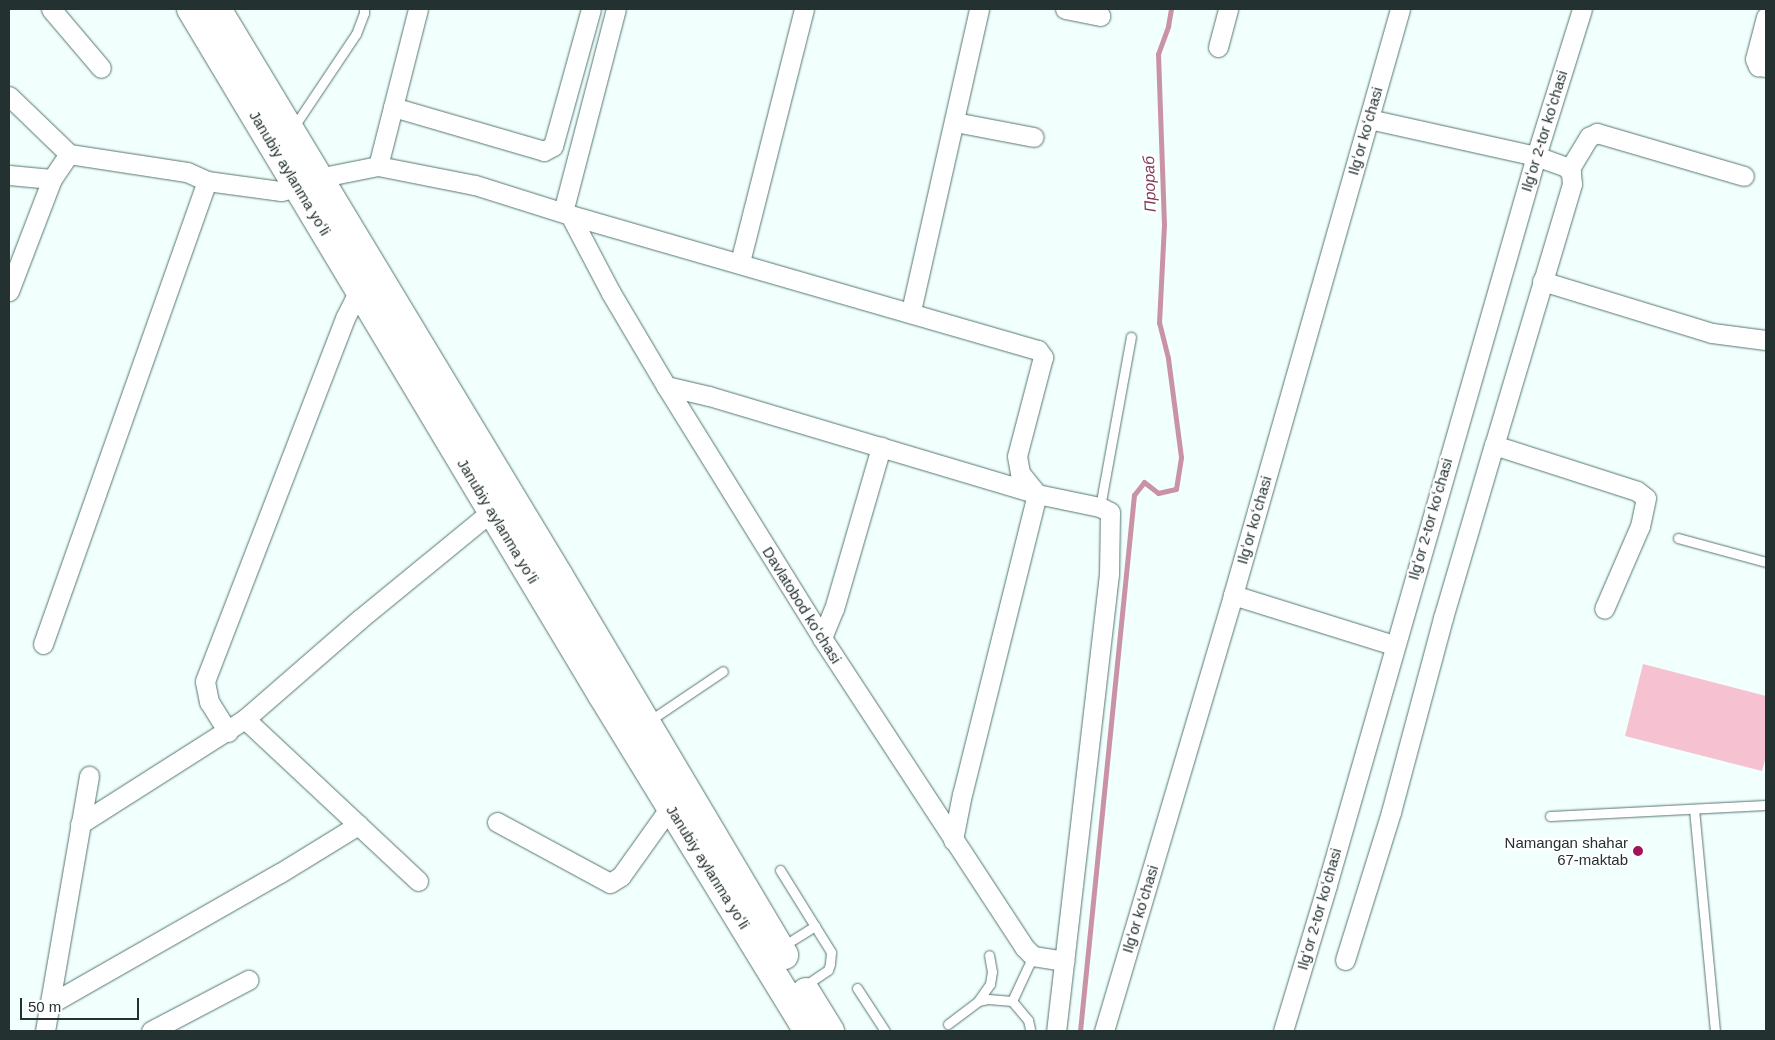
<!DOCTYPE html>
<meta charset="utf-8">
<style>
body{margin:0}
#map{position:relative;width:1775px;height:1040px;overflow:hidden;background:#f1fffd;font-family:Helvetica,sans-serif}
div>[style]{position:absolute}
.green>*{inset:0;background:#f6c2d2}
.stream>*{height:5px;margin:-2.5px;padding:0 2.5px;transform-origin:2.5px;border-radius:2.5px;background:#ca93a5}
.roads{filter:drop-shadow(0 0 1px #567672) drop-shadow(0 0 1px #567672)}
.lane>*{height:9px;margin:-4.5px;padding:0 4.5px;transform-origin:4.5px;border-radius:4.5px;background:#fff}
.street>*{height:19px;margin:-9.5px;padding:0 9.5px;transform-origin:9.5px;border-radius:9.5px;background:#fff}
.highway>*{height:28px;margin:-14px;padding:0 14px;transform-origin:14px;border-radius:14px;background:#fff}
.dots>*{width:14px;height:14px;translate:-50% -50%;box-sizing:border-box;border:2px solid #fff;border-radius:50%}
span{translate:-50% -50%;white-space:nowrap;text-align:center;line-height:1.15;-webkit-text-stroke:4px #fff;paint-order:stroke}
.street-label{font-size:15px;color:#233130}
.poi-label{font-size:15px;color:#233130}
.right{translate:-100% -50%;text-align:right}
.water-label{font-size:16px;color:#823c56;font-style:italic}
.frame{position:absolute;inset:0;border:10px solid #233130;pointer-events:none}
.scale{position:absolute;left:20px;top:998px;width:119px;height:22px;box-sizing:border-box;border:2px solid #233130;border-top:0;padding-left:6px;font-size:15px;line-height:18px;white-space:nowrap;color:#233130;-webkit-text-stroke:4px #fff;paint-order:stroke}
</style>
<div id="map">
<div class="green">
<i style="clip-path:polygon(1643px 664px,1766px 696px,1766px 756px,1762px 771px,1625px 736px)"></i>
</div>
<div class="stream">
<i style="left:1080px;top:1031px;width:539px;rotate:-84.25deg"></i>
<i style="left:1134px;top:495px;width:16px;rotate:-52deg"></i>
<i style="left:1144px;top:482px;width:18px;rotate:38deg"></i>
<i style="left:1158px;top:493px;width:18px;rotate:-13deg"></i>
<i style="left:1176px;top:489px;width:32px;rotate:-81deg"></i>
<i style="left:1181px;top:457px;width:100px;rotate:-97.5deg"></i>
<i style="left:1168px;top:358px;width:36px;rotate:-104deg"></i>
<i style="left:1159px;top:323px;width:98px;rotate:-87.1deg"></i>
<i style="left:1164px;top:225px;width:171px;rotate:-92deg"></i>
<i style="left:1158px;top:54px;width:30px;rotate:-70deg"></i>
<i style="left:1168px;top:26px;width:17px;rotate:-80deg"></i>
</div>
<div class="roads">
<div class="lane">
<i style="left:293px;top:128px;width:113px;rotate:-56.2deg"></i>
<i style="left:356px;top:34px;width:22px;rotate:-69deg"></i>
<i style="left:364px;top:13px;width:4px;rotate:-90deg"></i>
<i style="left:1100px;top:507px;width:173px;rotate:-79.7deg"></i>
<i style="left:1678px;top:538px;width:91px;rotate:15.3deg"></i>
<i style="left:649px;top:721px;width:89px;rotate:-34deg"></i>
<i style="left:1694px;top:809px;width:223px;rotate:84.6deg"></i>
<i style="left:1550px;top:816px;width:216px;rotate:-2.9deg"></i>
<i style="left:780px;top:870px;width:97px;rotate:58.1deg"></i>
<i style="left:831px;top:952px;width:12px;rotate:95deg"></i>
<i style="left:830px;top:964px;width:6px;rotate:108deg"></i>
<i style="left:828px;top:970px;width:30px;rotate:146deg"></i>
<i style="left:783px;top:946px;width:38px;rotate:-32deg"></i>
<i style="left:857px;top:988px;width:51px;rotate:56.9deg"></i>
<i style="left:978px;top:1001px;width:21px;rotate:-55deg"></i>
<i style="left:990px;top:984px;width:12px;rotate:-81deg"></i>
<i style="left:992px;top:972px;width:17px;rotate:-100deg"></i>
<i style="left:1012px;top:1001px;width:50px;rotate:-65deg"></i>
<i style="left:948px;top:1024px;width:38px;rotate:-37deg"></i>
<i style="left:978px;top:1001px;width:10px;rotate:-11deg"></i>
<i style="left:988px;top:999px;width:24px;rotate:5deg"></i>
<i style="left:1012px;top:1001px;width:25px;rotate:50deg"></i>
<i style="left:1028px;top:1020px;width:9px;rotate:77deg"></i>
</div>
<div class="street">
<i style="left:51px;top:9px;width:77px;rotate:49.7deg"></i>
<i style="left:1065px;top:9px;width:36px;rotate:11deg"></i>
<i style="left:1766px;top:17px;width:43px;rotate:104.7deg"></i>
<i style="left:1755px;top:59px;width:8px;rotate:67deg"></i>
<i style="left:1758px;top:66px;width:8px;rotate:7deg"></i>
<i style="left:1218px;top:47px;width:39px;rotate:-75deg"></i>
<i style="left:9px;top:96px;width:83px;rotate:44deg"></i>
<i style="left:69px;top:154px;width:119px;rotate:8.7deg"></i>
<i style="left:187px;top:172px;width:22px;rotate:24deg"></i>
<i style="left:207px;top:181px;width:75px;rotate:7.7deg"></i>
<i style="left:281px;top:191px;width:18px;rotate:-13deg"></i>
<i style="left:393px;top:107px;width:157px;rotate:16.2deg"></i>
<i style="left:544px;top:151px;width:10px;rotate:-29deg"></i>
<i style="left:553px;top:146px;width:142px;rotate:-74.5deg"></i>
<i style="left:1369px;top:119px;width:171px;rotate:12.5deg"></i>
<i style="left:1536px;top:156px;width:32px;rotate:20deg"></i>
<i style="left:1566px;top:167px;width:8px;rotate:50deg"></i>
<i style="left:1571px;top:173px;width:11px;rotate:85deg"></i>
<i style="left:1572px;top:184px;width:272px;rotate:106.6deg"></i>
<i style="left:1494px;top:445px;width:150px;rotate:17.8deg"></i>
<i style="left:1637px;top:491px;width:11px;rotate:38deg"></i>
<i style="left:1646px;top:498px;width:29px;rotate:102deg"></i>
<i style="left:1640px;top:526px;width:90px;rotate:113.4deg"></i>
<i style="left:955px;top:122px;width:80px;rotate:10.8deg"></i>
<i style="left:378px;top:166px;width:162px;rotate:-75.7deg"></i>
<i style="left:1569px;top:170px;width:39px;rotate:-59deg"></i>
<i style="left:1589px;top:137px;width:9px;rotate:-27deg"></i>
<i style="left:1597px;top:133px;width:153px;rotate:16.3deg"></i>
<i style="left:9px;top:175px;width:43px;rotate:5.3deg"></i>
<i style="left:52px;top:179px;width:30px;rotate:-56deg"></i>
<i style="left:318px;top:178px;width:61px;rotate:-11.3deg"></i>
<i style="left:378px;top:166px;width:99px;rotate:11.1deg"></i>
<i style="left:475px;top:185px;width:100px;rotate:17.5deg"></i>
<i style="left:570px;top:215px;width:487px;rotate:16.1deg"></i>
<i style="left:1038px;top:350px;width:9px;rotate:54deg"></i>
<i style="left:1043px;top:357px;width:102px;rotate:104.7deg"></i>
<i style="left:1017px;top:456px;width:17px;rotate:80deg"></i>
<i style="left:1020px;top:473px;width:27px;rotate:51deg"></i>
<i style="left:1037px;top:494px;width:309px;rotate:104deg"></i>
<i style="left:962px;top:794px;width:47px;rotate:101.1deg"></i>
<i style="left:563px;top:212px;width:210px;rotate:-75.4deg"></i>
<i style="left:570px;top:215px;width:88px;rotate:62.3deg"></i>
<i style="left:611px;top:293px;width:108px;rotate:59.4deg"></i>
<i style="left:666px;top:386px;width:296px;rotate:58.2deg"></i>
<i style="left:822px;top:638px;width:369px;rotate:56.8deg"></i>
<i style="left:1024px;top:947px;width:13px;rotate:45deg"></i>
<i style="left:1033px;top:956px;width:32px;rotate:9deg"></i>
<i style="left:740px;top:262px;width:261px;rotate:-75.8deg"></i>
<i style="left:1542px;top:281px;width:178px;rotate:17deg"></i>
<i style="left:1712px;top:333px;width:54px;rotate:7.4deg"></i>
<i style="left:9px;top:291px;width:120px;rotate:-69deg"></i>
<i style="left:911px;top:311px;width:310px;rotate:-77.3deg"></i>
<i style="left:666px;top:386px;width:44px;rotate:13.1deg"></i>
<i style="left:709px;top:396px;width:342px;rotate:16.6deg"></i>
<i style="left:1037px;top:494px;width:64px;rotate:11.7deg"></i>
<i style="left:1100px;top:507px;width:11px;rotate:27deg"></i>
<i style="left:1110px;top:512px;width:62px;rotate:90.9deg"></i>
<i style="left:1109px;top:574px;width:460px;rotate:96.6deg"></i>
<i style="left:1233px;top:595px;width:169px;rotate:17.3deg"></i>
<i style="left:822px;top:638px;width:31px;rotate:-68deg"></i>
<i style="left:834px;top:609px;width:169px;rotate:-73.8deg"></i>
<i style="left:43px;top:644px;width:491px;rotate:-70.5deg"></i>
<i style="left:245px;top:719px;width:237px;rotate:43.1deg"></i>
<i style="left:228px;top:732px;width:36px;rotate:-122deg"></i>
<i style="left:209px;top:702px;width:21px;rotate:-101deg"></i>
<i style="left:205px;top:681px;width:389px;rotate:-68.9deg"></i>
<i style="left:345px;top:318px;width:31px;rotate:-63deg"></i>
<i style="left:497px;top:822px;width:128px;rotate:28.4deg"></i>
<i style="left:610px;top:883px;width:13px;rotate:-32deg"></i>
<i style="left:621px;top:876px;width:86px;rotate:-54.5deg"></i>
<i style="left:80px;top:824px;width:196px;rotate:-32.5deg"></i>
<i style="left:245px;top:719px;width:152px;rotate:-41deg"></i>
<i style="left:360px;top:619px;width:171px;rotate:-39.3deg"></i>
<i style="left:1345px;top:960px;width:155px;rotate:-72.7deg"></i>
<i style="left:1391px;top:812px;width:201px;rotate:-75deg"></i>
<i style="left:1443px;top:618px;width:180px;rotate:-73.6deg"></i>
<i style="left:50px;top:1004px;width:265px;rotate:-29.7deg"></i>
<i style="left:280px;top:873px;width:92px;rotate:-31.6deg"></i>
<i style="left:45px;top:1031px;width:259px;rotate:-80.2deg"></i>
<i style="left:151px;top:1031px;width:110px;rotate:-27.7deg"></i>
<i style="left:1104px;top:1031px;width:455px;rotate:-73.5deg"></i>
<i style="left:1233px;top:595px;width:609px;rotate:-74.09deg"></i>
<i style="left:1283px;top:1031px;width:152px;rotate:-73.2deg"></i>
<i style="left:1327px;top:885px;width:758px;rotate:-74deg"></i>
<i style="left:1536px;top:156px;width:154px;rotate:-72.6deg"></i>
</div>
<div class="highway">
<i style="left:191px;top:9px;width:800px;rotate:59.07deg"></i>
<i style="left:602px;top:695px;width:394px;rotate:58.5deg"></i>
<i style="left:217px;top:9px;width:662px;rotate:58.9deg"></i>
<i style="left:559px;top:576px;width:441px;rotate:59.3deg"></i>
<i style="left:806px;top:992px;width:46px;rotate:58.4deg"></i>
</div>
</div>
<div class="dots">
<i style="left:1638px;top:851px;background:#a2145a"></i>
</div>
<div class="street-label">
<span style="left:1365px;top:131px;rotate:-74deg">Ilgʻor koʻchasi</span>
<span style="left:1544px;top:131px;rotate:-73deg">Ilgʻor 2-tor koʻchasi</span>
<span style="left:290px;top:173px;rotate:59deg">Janubiy aylanma yoʻli</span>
<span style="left:1430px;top:519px;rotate:-74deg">Ilgʻor 2-tor koʻchasi</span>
<span style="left:1254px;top:520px;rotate:-74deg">Ilgʻor koʻchasi</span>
<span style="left:498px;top:521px;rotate:59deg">Janubiy aylanma yoʻli</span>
<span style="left:802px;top:605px;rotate:58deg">Davlatobod koʻchasi</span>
<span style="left:708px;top:867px;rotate:58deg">Janubiy aylanma yoʻli</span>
<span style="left:1140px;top:909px;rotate:-73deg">Ilgʻor koʻchasi</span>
<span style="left:1319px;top:909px;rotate:-74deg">Ilgʻor 2-tor koʻchasi</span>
</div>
<div class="poi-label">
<span class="right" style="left:1628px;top:851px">Namangan shahar<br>67-maktab</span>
</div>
<div class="water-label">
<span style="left:1150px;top:184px;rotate:-92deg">Прораб</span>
</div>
<div class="frame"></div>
<div class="scale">50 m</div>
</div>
